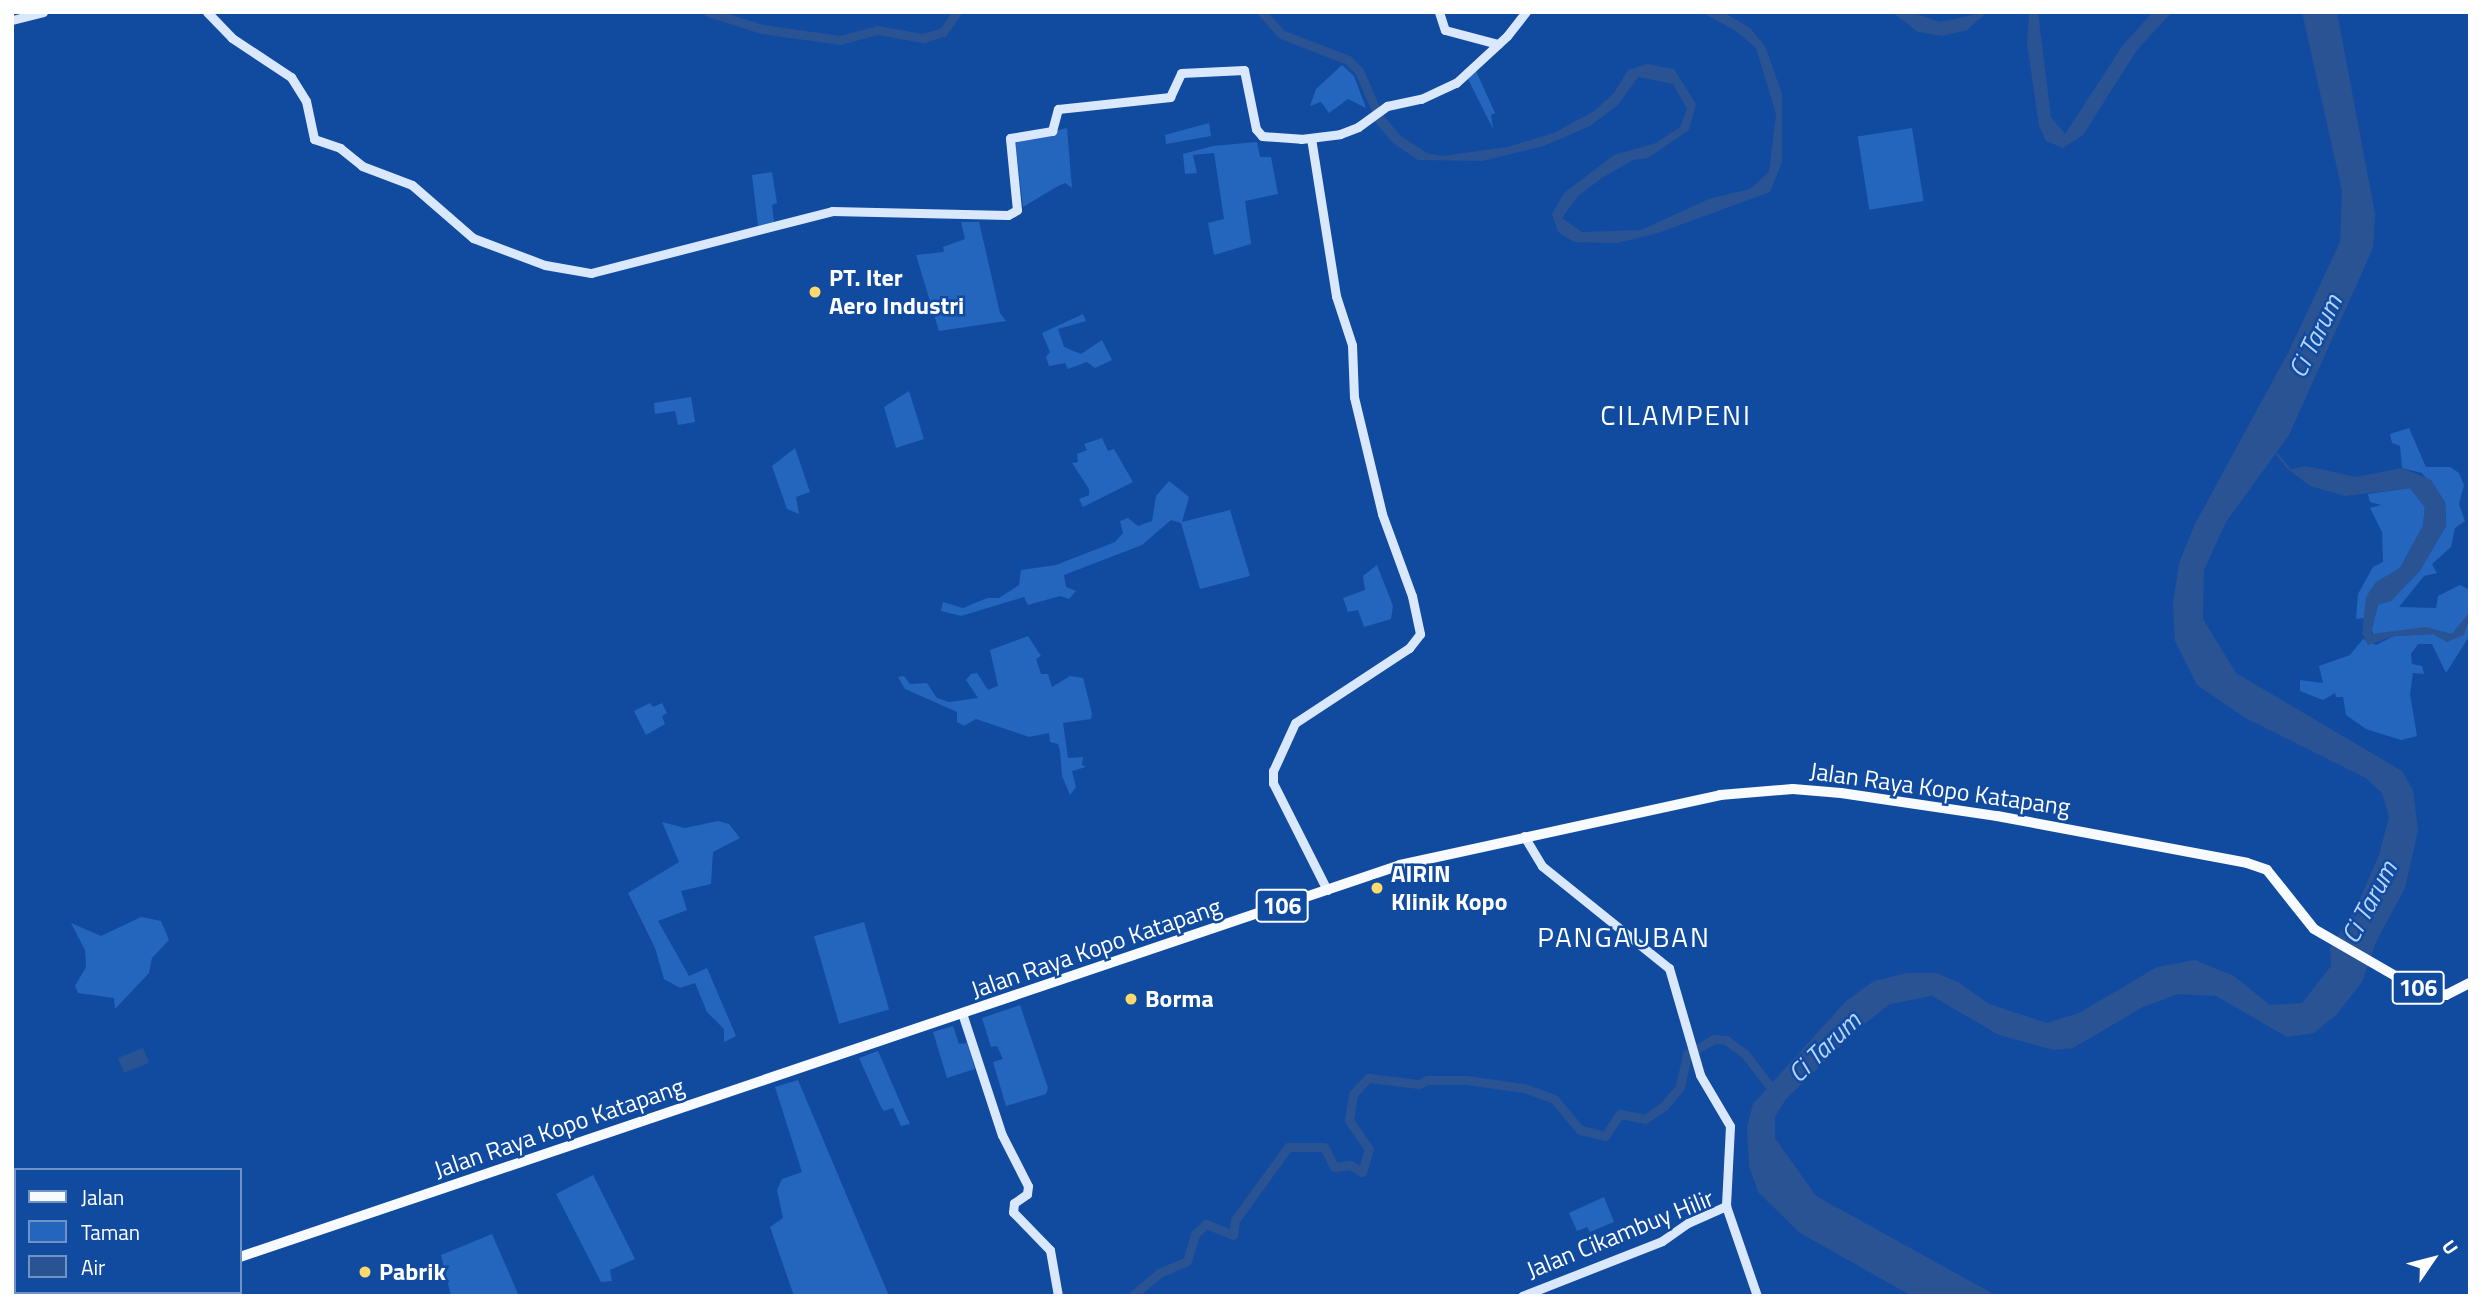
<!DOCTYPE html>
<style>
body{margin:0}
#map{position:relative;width:2482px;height:1308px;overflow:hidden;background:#114ba0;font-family:"Titillium Web",sans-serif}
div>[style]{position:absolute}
.green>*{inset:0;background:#2465be;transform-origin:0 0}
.water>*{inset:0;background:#295393;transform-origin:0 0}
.stream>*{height:2px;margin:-1px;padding:0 1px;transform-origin:1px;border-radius:1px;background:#295393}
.river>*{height:9px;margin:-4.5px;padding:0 4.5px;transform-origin:4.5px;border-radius:4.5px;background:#295393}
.secondary>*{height:9px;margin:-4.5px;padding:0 4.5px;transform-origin:4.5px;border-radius:4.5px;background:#dae8fd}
.primary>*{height:10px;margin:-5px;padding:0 5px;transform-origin:5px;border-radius:5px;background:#f7faff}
.dots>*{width:19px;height:19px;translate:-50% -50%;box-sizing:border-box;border:4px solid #114ba0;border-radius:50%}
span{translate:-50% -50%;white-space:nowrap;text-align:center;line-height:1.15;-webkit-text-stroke:5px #114ba0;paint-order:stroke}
.shield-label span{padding:2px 5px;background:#114ba0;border:2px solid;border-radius:5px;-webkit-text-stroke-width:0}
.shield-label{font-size:23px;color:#fff;font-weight:700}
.poi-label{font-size:24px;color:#fff;font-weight:700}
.left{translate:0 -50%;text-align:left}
.street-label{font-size:24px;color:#fff}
.water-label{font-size:26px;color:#b6d3fb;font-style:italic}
.quarter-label{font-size:28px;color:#fff;letter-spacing:2px}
.frame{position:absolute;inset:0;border:14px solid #fff;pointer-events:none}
.legend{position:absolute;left:14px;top:1168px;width:228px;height:126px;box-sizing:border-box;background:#114ba0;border:2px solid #7093c6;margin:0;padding:9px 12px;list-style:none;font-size:21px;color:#fff}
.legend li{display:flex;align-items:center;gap:14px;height:35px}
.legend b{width:35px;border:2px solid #7093c6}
.north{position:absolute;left:2398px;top:1224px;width:70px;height:70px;-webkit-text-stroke:5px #114ba0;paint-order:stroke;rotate:55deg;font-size:19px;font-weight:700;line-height:28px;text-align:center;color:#fff}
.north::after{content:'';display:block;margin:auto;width:24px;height:32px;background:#fff;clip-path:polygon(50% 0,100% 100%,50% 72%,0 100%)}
</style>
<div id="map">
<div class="green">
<i style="clip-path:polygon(1342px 65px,1354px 76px,1366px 108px,1348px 99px,1329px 113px,1321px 102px,1310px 106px,1316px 89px)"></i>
<i style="clip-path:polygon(1476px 71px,1495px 113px,1491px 115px,1493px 129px,1467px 77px)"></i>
<i style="clip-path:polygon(1209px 123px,1211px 136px,1166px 144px,1165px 135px)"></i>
<i style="clip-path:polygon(1067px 128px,1072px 188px,1065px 183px,1058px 186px,1023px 207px,1015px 141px)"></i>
<i style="left:1912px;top:128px;width:74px;height:55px;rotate:81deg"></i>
<i style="clip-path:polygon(1257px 142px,1260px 157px,1271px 157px,1278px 194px,1245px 201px,1251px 244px,1214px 255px,1208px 223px,1224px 219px,1214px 153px,1193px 155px,1197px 173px,1185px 174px,1183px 154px,1213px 146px)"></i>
<i style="clip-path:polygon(772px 172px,777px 203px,772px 205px,774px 222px,758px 226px,752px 175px)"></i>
<i style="clip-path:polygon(961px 222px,979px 222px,1000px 313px,1006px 321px,939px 331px,916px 255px,944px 252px,943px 247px,965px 239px)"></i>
<i style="clip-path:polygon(1083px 314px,1086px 321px,1058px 329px,1064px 347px,1081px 354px,1102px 340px,1112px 360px,1095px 368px,1087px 362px,1068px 369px,1065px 363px,1049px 366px,1046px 357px,1050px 352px,1042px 333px)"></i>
<i style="clip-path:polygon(909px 391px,924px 439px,896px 448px,884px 407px)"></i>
<i style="clip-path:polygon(691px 397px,695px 422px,678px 425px,675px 411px,655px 414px,654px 403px)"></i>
<i style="clip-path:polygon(2409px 428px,2426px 467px,2450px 467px,2459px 473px,2464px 485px,2459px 504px,2465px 521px,2455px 528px,2451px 547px,2432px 564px,2437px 573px,2424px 576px,2399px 607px,2436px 608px,2438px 596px,2460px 585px,2470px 590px,2470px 612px,2452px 634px,2421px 628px,2374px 637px,2371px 627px,2378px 605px,2419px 572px,2446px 526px,2445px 502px,2422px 473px,2402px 468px,2400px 446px,2392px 443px,2390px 434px)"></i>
<i style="clip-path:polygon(1102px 438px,1108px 451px,1114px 449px,1133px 482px,1083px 507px,1079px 499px,1089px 495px,1089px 489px,1072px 463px,1078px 462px,1077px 454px,1087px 450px,1084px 444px)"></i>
<i style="clip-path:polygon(795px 448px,810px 492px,796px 497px,799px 514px,787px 509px,772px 466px)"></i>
<i style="clip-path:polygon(1169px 481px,1189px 497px,1182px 522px,1230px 510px,1250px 576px,1200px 589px,1181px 523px,1171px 520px,1142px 545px,1064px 575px,1066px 587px,1076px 591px,1069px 599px,1060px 596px,1028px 605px,1024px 597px,961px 616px,941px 611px,943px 602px,963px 608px,987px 598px,999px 598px,1019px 585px,1021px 570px,1056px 565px,1115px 542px,1123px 533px,1120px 521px,1128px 518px,1138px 526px,1152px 521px,1156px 496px)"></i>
<i style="clip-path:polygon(2410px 488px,2425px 507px,2423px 526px,2400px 568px,2370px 590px,2365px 618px,2356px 619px,2358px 594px,2373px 567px,2383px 562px,2382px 532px,2370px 508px,2381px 505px,2370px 502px,2368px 494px)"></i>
<i style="clip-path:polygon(1377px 565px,1393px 606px,1391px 619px,1364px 627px,1358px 610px,1348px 612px,1343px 598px,1365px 590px,1363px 576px)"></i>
<i style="clip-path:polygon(2470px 617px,2470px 635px,2446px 673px,2432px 644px,2418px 644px,2411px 654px,2412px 664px,2422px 666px,2424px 674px,2413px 673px,2410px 694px,2417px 736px,2401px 740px,2366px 729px,2346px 715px,2343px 697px,2336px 697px,2335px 693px,2323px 700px,2300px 691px,2300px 680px,2323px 683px,2319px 666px,2350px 655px,2363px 639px,2376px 645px,2394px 636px,2434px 634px,2447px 642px,2466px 628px)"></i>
<i style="clip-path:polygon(1028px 636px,1041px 656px,1036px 659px,1041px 674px,1048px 674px,1052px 687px,1070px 676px,1083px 678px,1092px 713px,1091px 719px,1063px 723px,1068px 758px,1083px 757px,1082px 765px,1086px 767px,1072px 771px,1076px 787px,1070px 795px,1062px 776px,1060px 751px,1058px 744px,1050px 742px,1049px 733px,1029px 737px,976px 719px,964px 726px,957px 722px,957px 712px,905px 689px,898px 677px,904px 676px,910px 684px,927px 683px,937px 698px,949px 702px,978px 698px,966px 680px,971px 674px,977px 673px,988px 690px,998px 686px,990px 650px)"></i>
<i style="clip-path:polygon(650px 703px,653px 707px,662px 703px,667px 713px,662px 716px,665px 724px,646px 735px,634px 711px)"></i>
<i style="clip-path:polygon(718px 821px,729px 824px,740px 838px,713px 852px,711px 884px,681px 891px,687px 910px,658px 921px,689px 976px,707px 968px,736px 1036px,724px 1042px,724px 1029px,707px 1012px,695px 983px,680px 988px,664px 979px,655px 948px,628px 893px,679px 862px,662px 822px,685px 828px)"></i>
<i style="clip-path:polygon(141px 917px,161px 921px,169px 940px,152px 958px,149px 973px,115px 1009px,114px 998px,78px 993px,75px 986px,86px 967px,85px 950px,71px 923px,101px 936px)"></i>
<i style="left:864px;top:922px;width:91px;height:52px;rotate:74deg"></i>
<i style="clip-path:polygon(1020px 1005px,1048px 1088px,1046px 1094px,1006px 1106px,993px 1062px,1003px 1059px,997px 1046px,991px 1047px,982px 1018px)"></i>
<i style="clip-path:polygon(953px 1026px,959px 1044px,967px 1043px,975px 1069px,947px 1078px,933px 1032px)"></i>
<i style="clip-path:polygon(878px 1051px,904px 1111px,910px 1124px,901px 1126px,893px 1108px,884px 1111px,881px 1107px,859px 1058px)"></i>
<i style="clip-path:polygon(798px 1080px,889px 1296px,794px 1296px,770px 1227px,783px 1218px,777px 1190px,782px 1179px,802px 1172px,775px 1087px)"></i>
<i style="clip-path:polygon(593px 1175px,635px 1259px,610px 1270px,612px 1281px,601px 1282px,556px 1194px)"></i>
<i style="clip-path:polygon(1604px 1197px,1614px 1222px,1590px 1232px,1587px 1227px,1577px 1231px,1569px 1213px)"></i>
<i style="clip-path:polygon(492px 1234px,519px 1296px,451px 1296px,441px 1255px)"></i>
</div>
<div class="water">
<i style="clip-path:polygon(1701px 12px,1723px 12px,1750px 28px,1765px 46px,1782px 94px,1782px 162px,1770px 192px,1658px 233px,1617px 243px,1574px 242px,1558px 232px,1552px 214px,1564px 193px,1614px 155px,1656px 143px,1680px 127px,1687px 109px,1673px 84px,1638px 77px,1618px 105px,1590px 126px,1544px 146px,1482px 161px,1418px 160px,1393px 143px,1372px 119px,1381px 113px,1401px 136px,1427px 153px,1442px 156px,1507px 147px,1554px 133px,1594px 111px,1614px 93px,1628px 70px,1647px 64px,1674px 69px,1696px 104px,1689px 130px,1648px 158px,1633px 160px,1602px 178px,1578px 196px,1562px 218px,1582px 232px,1641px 230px,1709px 199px,1750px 189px,1769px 172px,1776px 114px,1756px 48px,1736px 31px)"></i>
<i style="clip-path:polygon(1892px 12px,1911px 12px,1940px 22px,1987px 12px,1967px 30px,1942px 36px,1918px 32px)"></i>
<i style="clip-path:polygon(2029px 12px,2038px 12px,2051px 117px,2065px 134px,2123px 45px,2153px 12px,2172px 12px,2137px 50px,2083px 135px,2063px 148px,2046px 141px,2039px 126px,2027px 43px)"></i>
<i style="clip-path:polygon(2302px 12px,2337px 12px,2375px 214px,2373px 248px,2289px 435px,2226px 522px,2204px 570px,2203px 619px,2236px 673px,2402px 771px,2413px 790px,2418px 831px,2405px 888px,2376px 942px,2362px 982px,2337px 1014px,2314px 1033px,2287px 1037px,2216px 996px,2178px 994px,2143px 1007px,2073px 1048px,2054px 1050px,1999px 1035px,1932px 996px,1890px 1004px,1858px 1029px,1786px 1099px,1775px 1117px,1775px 1138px,1816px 1196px,1997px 1296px,1912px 1296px,1800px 1233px,1758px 1192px,1749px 1166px,1747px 1127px,1753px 1104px,1846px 1001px,1874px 981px,1907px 973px,1936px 973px,1958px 982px,1989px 1004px,2047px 1023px,2079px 1013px,2157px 967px,2195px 960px,2234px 976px,2270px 1005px,2302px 1003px,2331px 966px,2330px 948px,2355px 910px,2379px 855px,2389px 817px,2382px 793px,2366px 778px,2244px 717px,2197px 685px,2175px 641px,2173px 604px,2179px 563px,2195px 524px,2289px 351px,2340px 242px,2342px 191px)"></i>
<i style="clip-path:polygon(2306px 466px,2356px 477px,2402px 468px,2431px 480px,2445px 502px,2446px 526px,2419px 572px,2391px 601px,2378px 605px,2371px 634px,2426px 627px,2452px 634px,2470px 612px,2464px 635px,2447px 642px,2434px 634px,2394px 636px,2368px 645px,2362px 633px,2366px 597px,2376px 582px,2400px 568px,2423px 526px,2425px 507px,2410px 488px,2345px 496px,2310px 486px,2289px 470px)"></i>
<i style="left:143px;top:1048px;width:16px;height:27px;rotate:68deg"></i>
</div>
<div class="stream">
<i style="left:2277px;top:454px;width:19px;rotate:51deg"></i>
</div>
<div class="river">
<i style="left:708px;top:12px;width:57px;rotate:17.5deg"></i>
<i style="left:762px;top:29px;width:79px;rotate:8deg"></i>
<i style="left:840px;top:40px;width:38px;rotate:-15deg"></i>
<i style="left:877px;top:30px;width:47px;rotate:9.9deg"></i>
<i style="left:923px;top:38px;width:21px;rotate:-17deg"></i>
<i style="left:943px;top:32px;width:24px;rotate:-55deg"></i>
<i style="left:1262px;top:12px;width:29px;rotate:49deg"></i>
<i style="left:1281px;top:34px;width:72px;rotate:21.2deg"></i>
<i style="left:1348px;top:60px;width:16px;rotate:45deg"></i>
<i style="left:1359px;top:71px;width:52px;rotate:66.4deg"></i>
<i style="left:1132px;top:1296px;width:35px;rotate:-40deg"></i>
<i style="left:1159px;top:1273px;width:30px;rotate:-23deg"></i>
<i style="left:1187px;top:1261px;width:28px;rotate:-73deg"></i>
<i style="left:1195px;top:1234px;width:15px;rotate:-42deg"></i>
<i style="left:1206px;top:1224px;width:29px;rotate:22deg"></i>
<i style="left:1233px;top:1235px;width:15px;rotate:-82deg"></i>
<i style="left:1235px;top:1220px;width:90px;rotate:-54deg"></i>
<i style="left:1288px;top:1147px;width:36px"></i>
<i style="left:1324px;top:1147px;width:22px;rotate:63deg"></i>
<i style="left:1334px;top:1167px;width:16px;rotate:-7deg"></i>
<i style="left:1350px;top:1165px;width:14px;rotate:30deg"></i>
<i style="left:1362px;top:1172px;width:24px;rotate:-73deg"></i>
<i style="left:1369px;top:1149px;width:35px;rotate:-125deg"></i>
<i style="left:1349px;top:1120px;width:26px;rotate:-81deg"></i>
<i style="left:1353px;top:1094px;width:22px;rotate:-47deg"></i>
<i style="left:1368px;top:1078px;width:51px;rotate:6.7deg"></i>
<i style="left:1419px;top:1084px;width:9px;rotate:-27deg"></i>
<i style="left:1427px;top:1080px;width:39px"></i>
<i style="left:1466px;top:1080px;width:59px;rotate:7.9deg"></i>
<i style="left:1524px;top:1088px;width:32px;rotate:20deg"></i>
<i style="left:1554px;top:1099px;width:40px;rotate:50deg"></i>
<i style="left:1580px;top:1130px;width:26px;rotate:13deg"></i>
<i style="left:1605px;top:1136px;width:27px;rotate:-56deg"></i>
<i style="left:1620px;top:1114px;width:25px;rotate:11deg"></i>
<i style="left:1645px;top:1119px;width:23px;rotate:-34deg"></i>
<i style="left:1664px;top:1106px;width:25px;rotate:-50deg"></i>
<i style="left:1680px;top:1087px;width:34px;rotate:-78deg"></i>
<i style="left:1687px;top:1054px;width:31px;rotate:-29deg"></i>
<i style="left:1714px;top:1039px;width:12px;rotate:5deg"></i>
<i style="left:1726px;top:1040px;width:24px;rotate:36deg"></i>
<i style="left:1745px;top:1054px;width:49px;rotate:52.4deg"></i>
</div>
<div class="secondary">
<i style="left:207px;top:12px;width:36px;rotate:46deg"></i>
<i style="left:232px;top:38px;width:71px;rotate:33.5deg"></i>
<i style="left:291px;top:77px;width:28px;rotate:58deg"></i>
<i style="left:306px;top:101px;width:39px;rotate:78deg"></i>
<i style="left:314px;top:139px;width:28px;rotate:19deg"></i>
<i style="left:340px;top:148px;width:28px;rotate:39deg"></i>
<i style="left:362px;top:166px;width:53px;rotate:20.8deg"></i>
<i style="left:412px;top:185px;width:81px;rotate:41deg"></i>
<i style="left:473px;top:238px;width:77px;rotate:20.6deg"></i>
<i style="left:545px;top:265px;width:47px;rotate:9.9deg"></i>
<i style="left:591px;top:273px;width:249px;rotate:-14.4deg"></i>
<i style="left:832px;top:211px;width:176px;rotate:1.3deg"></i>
<i style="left:1008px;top:215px;width:10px;rotate:-29deg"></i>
<i style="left:1017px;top:210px;width:72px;rotate:-95.6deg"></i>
<i style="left:1010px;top:138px;width:43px;rotate:-9.5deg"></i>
<i style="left:1052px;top:131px;width:23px;rotate:-75deg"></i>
<i style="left:1058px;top:109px;width:113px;rotate:-6.1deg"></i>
<i style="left:1170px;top:97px;width:26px;rotate:-65deg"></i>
<i style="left:1181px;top:73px;width:63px;rotate:-2.7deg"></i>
<i style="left:1244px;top:70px;width:60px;rotate:78.5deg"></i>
<i style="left:1256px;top:129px;width:9px;rotate:49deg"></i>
<i style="left:1262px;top:136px;width:39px;rotate:4deg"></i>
<i style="left:1301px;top:139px;width:39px;rotate:-7deg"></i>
<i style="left:1340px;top:134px;width:19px;rotate:-21deg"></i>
<i style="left:1358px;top:127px;width:36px;rotate:-36deg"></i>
<i style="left:1387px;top:106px;width:35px;rotate:-12deg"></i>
<i style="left:1421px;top:99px;width:38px;rotate:-25deg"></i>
<i style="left:1456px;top:83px;width:69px;rotate:-42.7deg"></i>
<i style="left:1507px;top:36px;width:31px;rotate:-52deg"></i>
<i style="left:1439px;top:12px;width:19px;rotate:72deg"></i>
<i style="left:1445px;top:30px;width:55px;rotate:14.8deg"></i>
<i style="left:12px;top:20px;width:32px;rotate:-14deg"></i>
<i style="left:1311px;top:138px;width:160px;rotate:81deg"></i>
<i style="left:1336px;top:296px;width:52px;rotate:71.9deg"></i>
<i style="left:1352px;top:345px;width:52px;rotate:87.8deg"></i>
<i style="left:1354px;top:397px;width:120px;rotate:76.5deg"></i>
<i style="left:1382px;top:514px;width:87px;rotate:69.9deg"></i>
<i style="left:1412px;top:596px;width:39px;rotate:78deg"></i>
<i style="left:1420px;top:634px;width:18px;rotate:128deg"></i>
<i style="left:1409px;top:648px;width:136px;rotate:146.7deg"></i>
<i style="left:1295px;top:723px;width:53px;rotate:114.6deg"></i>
<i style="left:1273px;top:771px;width:12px;rotate:90deg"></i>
<i style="left:1273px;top:783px;width:120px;rotate:63.2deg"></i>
<i style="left:1524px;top:836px;width:35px;rotate:59deg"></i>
<i style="left:1542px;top:866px;width:163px;rotate:38.8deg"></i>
<i style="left:1669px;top:968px;width:111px;rotate:73.8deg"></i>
<i style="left:1700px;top:1075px;width:59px;rotate:59.5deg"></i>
<i style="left:1730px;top:1126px;width:80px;rotate:92.9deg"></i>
<i style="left:963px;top:1016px;width:125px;rotate:71.9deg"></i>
<i style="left:1002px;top:1135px;width:57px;rotate:63deg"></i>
<i style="left:1028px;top:1186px;width:8px;rotate:97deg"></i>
<i style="left:1027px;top:1194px;width:16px;rotate:145deg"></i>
<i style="left:1014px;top:1203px;width:9px;rotate:96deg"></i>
<i style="left:1013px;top:1212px;width:53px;rotate:45.8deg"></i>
<i style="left:1050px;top:1250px;width:47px;rotate:80.1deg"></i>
<i style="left:1726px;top:1206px;width:95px;rotate:71deg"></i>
<i style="left:1522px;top:1296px;width:150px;rotate:-21.4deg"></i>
<i style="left:1662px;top:1241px;width:32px;rotate:-35deg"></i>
<i style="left:1688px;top:1223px;width:42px;rotate:-24.1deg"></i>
</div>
<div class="primary">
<i style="left:240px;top:1257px;width:1224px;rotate:-18.67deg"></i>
<i style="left:1400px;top:865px;width:328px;rotate:-12.3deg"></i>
<i style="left:1720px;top:795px;width:73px;rotate:-4.7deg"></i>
<i style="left:1793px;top:789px;width:48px;rotate:4.8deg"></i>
<i style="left:1841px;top:793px;width:158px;rotate:8.4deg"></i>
<i style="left:1997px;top:816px;width:254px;rotate:10.6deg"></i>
<i style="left:2247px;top:863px;width:21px;rotate:19deg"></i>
<i style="left:2267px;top:870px;width:75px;rotate:51.5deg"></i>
<i style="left:2314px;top:929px;width:118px;rotate:30deg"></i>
<i style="left:2416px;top:988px;width:31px;rotate:13deg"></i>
<i style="left:2446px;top:995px;width:27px;rotate:-27deg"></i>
<i style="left:127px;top:1296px;width:11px;rotate:-22deg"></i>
</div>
<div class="dots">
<i style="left:815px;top:292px;background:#ffd96d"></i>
<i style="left:1377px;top:888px;background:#ffd96d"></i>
<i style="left:1131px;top:999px;background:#ffd96d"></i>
<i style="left:365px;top:1272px;background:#ffd96d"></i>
</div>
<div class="shield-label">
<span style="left:1282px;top:906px">106</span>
<span style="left:2418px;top:988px">106</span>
</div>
<div class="poi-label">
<span class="left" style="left:829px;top:292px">PT. Iter<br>Aero Industri</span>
<span class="left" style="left:1391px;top:888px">AIRIN<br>Klinik Kopo</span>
<span class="left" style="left:1145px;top:999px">Borma</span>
<span class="left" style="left:379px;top:1272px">Pabrik</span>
</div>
<div class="street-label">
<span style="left:1940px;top:789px;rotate:8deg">Jalan Raya Kopo Katapang</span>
<span style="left:1096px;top:948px;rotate:-19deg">Jalan Raya Kopo Katapang</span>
<span style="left:559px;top:1128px;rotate:-19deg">Jalan Raya Kopo Katapang</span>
<span style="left:1620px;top:1234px;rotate:-22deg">Jalan Cikambuy Hilir</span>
</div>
<div class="water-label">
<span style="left:2315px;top:336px;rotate:-64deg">Ci Tarum</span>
<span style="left:2369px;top:902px;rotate:-62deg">Ci Tarum</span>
<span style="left:1824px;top:1047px;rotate:-44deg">Ci Tarum</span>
</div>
<div class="quarter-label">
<span style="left:1676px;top:415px">CILAMPENI</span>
<span style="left:1624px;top:937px">PANGAUBAN</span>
</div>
<div class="frame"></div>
<ul class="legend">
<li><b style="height:9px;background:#f7faff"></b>Jalan</li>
<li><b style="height:19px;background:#2465be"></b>Taman</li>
<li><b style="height:19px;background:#295393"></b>Air</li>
</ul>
<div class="north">U</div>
</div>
